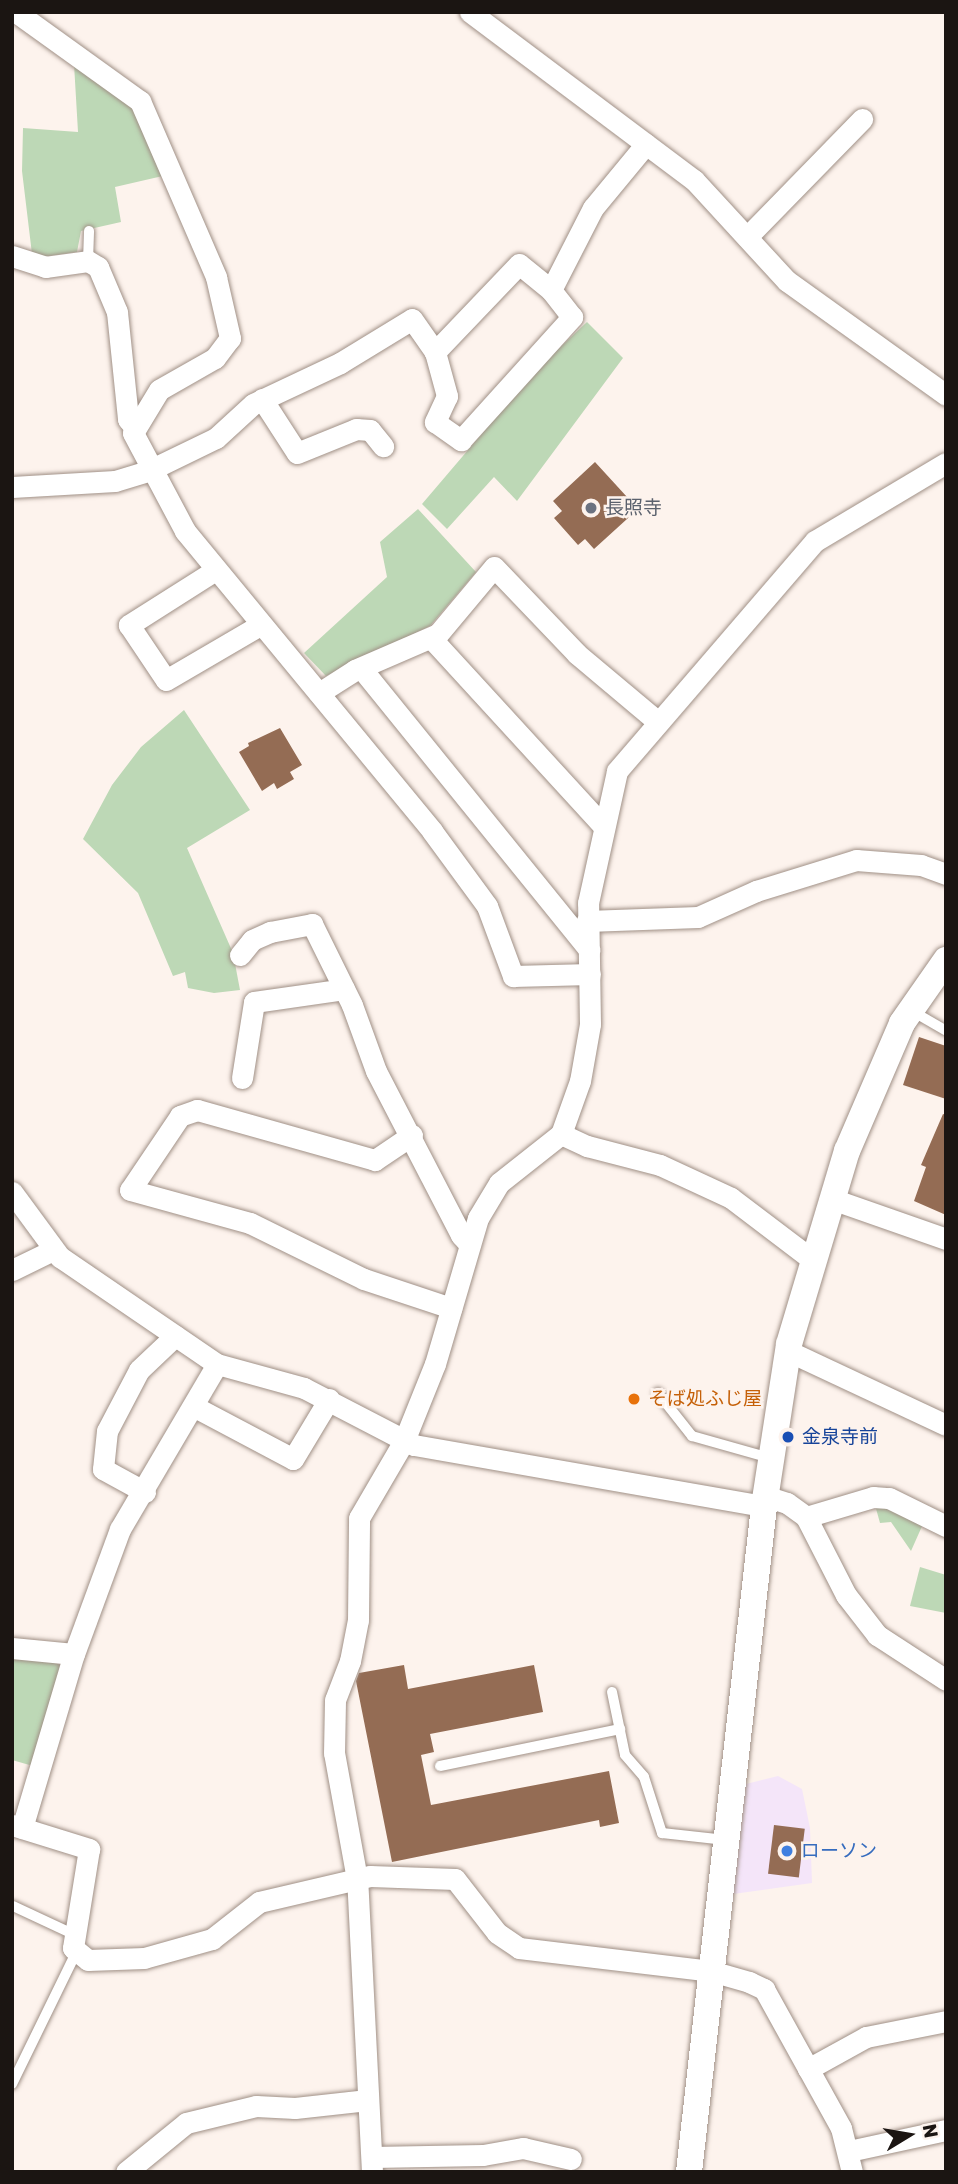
<!DOCTYPE html>
<meta charset="utf-8">
<style>
body{margin:0}
#map{position:relative;width:958px;height:2184px;overflow:hidden;background:#fdf3ed;font-family:Rubik,"Noto Sans JP",sans-serif}
div>[style]{position:absolute}
.commercial>*{inset:0;background:#f4e5f9}
.green>*{inset:0;background:#bdd8b6}
.building>*{inset:0;background:#946c54;transform-origin:0 0}
.roads{filter:drop-shadow(0 0 2px #a09086) drop-shadow(0 0 2px #a09086)}
.service>*{height:10px;margin:-5px;padding:0 5px;transform-origin:5px;border-radius:5px;background:#fff}
.minor>*{height:21px;margin:-10.5px;padding:0 10.5px;transform-origin:10.5px;border-radius:10.5px;background:#fff}
.tertiary>*{height:26px;margin:-13px;padding:0 13px;transform-origin:13px;border-radius:13px;background:#fff}
.dots>*{width:19px;height:19px;translate:-50% -50%;box-sizing:border-box;border:4px solid #fdf3ed;border-radius:50%}
span{translate:-50% -50%;white-space:nowrap;text-align:center;line-height:1.15;-webkit-text-stroke:5px #fdf3ed;paint-order:stroke}
.worship-label{font-size:19px;color:#5b616d}
.left{translate:0 -50%;text-align:left}
.food-label{font-size:19px;color:#c56008}
.transit-label{font-size:19px;color:#164399}
.shop-label{font-size:19px;color:#366cbe}
.frame{position:absolute;inset:0;border:14px solid #1b1512;pointer-events:none}
.north{position:absolute;left:874px;top:2100px;width:70px;height:70px;-webkit-text-stroke:5px #fdf3ed;paint-order:stroke;rotate:79deg;font-size:19px;font-weight:700;line-height:28px;text-align:center;color:#1b1512}
.north::after{content:'';display:block;margin:auto;width:24px;height:32px;background:#1b1512;clip-path:polygon(50% 0,100% 100%,50% 72%,0 100%)}
</style>
<div id="map">
<div class="commercial">
<i style="clip-path:polygon(778px 1776px,802px 1789px,810px 1828px,812px 1883px,733px 1894px,746px 1784px)"></i>
</div>
<div class="green">
<i style="clip-path:polygon(74px 64px,133px 104px,167px 175px,115px 187px,121px 222px,81px 231px,77px 252px,42px 257px,32px 254px,22px 171px,23px 128px,78px 132px)"></i>
<i style="clip-path:polygon(587px 322px,623px 358px,517px 501px,494px 477px,447px 529px,422px 504px,537px 369px)"></i>
<i style="clip-path:polygon(418px 509px,476px 572px,430px 626px,326px 676px,304px 653px,387px 577px,380px 542px)"></i>
<i style="clip-path:polygon(184px 710px,250px 810px,187px 848px,233px 953px,240px 990px,214px 993px,188px 988px,185px 972px,173px 976px,138px 893px,83px 839px,112px 785px,141px 747px)"></i>
<i style="clip-path:polygon(881px 1504px,923px 1524px,911px 1551px,891px 1522px,880px 1523px,875px 1505px)"></i>
<i style="clip-path:polygon(920px 1567px,946px 1575px,946px 1613px,910px 1606px)"></i>
<i style="clip-path:polygon(12px 1658px,54px 1661px,63px 1668px,33px 1766px,12px 1760px)"></i>
</div>
<div class="building">
<i style="clip-path:polygon(595px 462px,638px 509px,594px 549px,585px 539px,578px 545px,554px 518px,562px 511px,553px 501px)"></i>
<i style="clip-path:polygon(280px 728px,302px 765px,290px 772px,294px 779px,277px 789px,274px 783px,262px 791px,239px 752px,249px 746px,248px 743px)"></i>
<i style="clip-path:polygon(919px 1037px,946px 1046px,946px 1099px,903px 1085px)"></i>
<i style="clip-path:polygon(943px 1114px,946px 1115px,946px 1215px,914px 1201px,926px 1167px,921px 1165px)"></i>
<i style="clip-path:polygon(404px 1665px,408px 1689px,534px 1665px,543px 1712px,430px 1734px,434px 1752px,421px 1755px,431px 1805px,609px 1771px,619px 1823px,600px 1827px,599px 1820px,392px 1862px,356px 1681px,359px 1673px)"></i>
<i style="left:774px;top:1825px;width:31px;height:49px;rotate:7deg"></i>
</div>
<div class="roads">
<div class="service">
<i style="left:88px;top:261px;width:30px;rotate:-88deg"></i>
<i style="left:912px;top:1011px;width:39px;rotate:30deg"></i>
<i style="left:658px;top:1393px;width:55px;rotate:51.7deg"></i>
<i style="left:692px;top:1436px;width:81px;rotate:15.8deg"></i>
<i style="left:612px;top:1692px;width:64px;rotate:78.3deg"></i>
<i style="left:625px;top:1755px;width:29px;rotate:49deg"></i>
<i style="left:644px;top:1777px;width:59px;rotate:72.2deg"></i>
<i style="left:662px;top:1833px;width:64px;rotate:6.2deg"></i>
<i style="left:440px;top:1766px;width:184px;rotate:-11.6deg"></i>
<i style="left:13px;top:1906px;width:68px;rotate:25.1deg"></i>
<i style="left:12px;top:2084px;width:148px;rotate:-64deg"></i>
</div>
<div class="minor">
<i style="left:16px;top:12px;width:153px;rotate:35.7deg"></i>
<i style="left:140px;top:101px;width:192px;rotate:66.6deg"></i>
<i style="left:216px;top:277px;width:63px;rotate:77.1deg"></i>
<i style="left:230px;top:338px;width:25px;rotate:127deg"></i>
<i style="left:215px;top:358px;width:64px;rotate:150.3deg"></i>
<i style="left:159px;top:390px;width:50px;rotate:121.2deg"></i>
<i style="left:133px;top:433px;width:111px;rotate:62deg"></i>
<i style="left:185px;top:531px;width:389px;rotate:50.5deg"></i>
<i style="left:432px;top:831px;width:93px;rotate:53.7deg"></i>
<i style="left:487px;top:906px;width:75px;rotate:69.6deg"></i>
<i style="left:513px;top:976px;width:77px;rotate:-1.5deg"></i>
<i style="left:470px;top:12px;width:280px;rotate:36.9deg"></i>
<i style="left:694px;top:180px;width:137px;rotate:47.4deg"></i>
<i style="left:787px;top:281px;width:196px;rotate:35.6deg"></i>
<i style="left:747px;top:237px;width:165px;rotate:-45.7deg"></i>
<i style="left:12px;top:256px;width:35px;rotate:18deg"></i>
<i style="left:45px;top:267px;width:43px;rotate:-7.9deg"></i>
<i style="left:88px;top:261px;width:12px;rotate:31deg"></i>
<i style="left:98px;top:267px;width:49px;rotate:67.1deg"></i>
<i style="left:117px;top:312px;width:108px;rotate:84.1deg"></i>
<i style="left:128px;top:419px;width:11px;rotate:52deg"></i>
<i style="left:551px;top:290px;width:92px;rotate:-62.9deg"></i>
<i style="left:593px;top:208px;width:83px;rotate:-50.4deg"></i>
<i style="left:262px;top:399px;width:64px;rotate:57.1deg"></i>
<i style="left:297px;top:453px;width:64px;rotate:-22.1deg"></i>
<i style="left:356px;top:429px;width:14px;rotate:4deg"></i>
<i style="left:370px;top:430px;width:21px;rotate:51deg"></i>
<i style="left:12px;top:487px;width:103px;rotate:-3.3deg"></i>
<i style="left:115px;top:481px;width:37px;rotate:-17deg"></i>
<i style="left:150px;top:470px;width:73px;rotate:-25.9deg"></i>
<i style="left:216px;top:438px;width:50px;rotate:-42.6deg"></i>
<i style="left:253px;top:404px;width:96px;rotate:-25.2deg"></i>
<i style="left:340px;top:363px;width:84px;rotate:-31.4deg"></i>
<i style="left:412px;top:319px;width:40px;rotate:55.1deg"></i>
<i style="left:435px;top:352px;width:46px;rotate:74.7deg"></i>
<i style="left:447px;top:396px;width:29px;rotate:115deg"></i>
<i style="left:435px;top:422px;width:32px;rotate:35deg"></i>
<i style="left:461px;top:440px;width:166px;rotate:-47.9deg"></i>
<i style="left:572px;top:317px;width:34px;rotate:-128deg"></i>
<i style="left:551px;top:290px;width:41px;rotate:-140.9deg"></i>
<i style="left:519px;top:264px;width:122px;rotate:133.7deg"></i>
<i style="left:214px;top:571px;width:101px;rotate:147.6deg"></i>
<i style="left:129px;top:625px;width:66px;rotate:56.1deg"></i>
<i style="left:166px;top:680px;width:109px;rotate:-30.3deg"></i>
<i style="left:431px;top:638px;width:255px;rotate:47.5deg"></i>
<i style="left:361px;top:668px;width:363px;rotate:51deg"></i>
<i style="left:319px;top:693px;width:43px;rotate:-32.6deg"></i>
<i style="left:355px;top:670px;width:90px;rotate:-23.4deg"></i>
<i style="left:438px;top:634px;width:87px;rotate:-50.1deg"></i>
<i style="left:494px;top:567px;width:120px;rotate:46.3deg"></i>
<i style="left:577px;top:654px;width:106px;rotate:40deg"></i>
<i style="left:587px;top:921px;width:111px;rotate:-2.1deg"></i>
<i style="left:698px;top:917px;width:64px;rotate:-24.1deg"></i>
<i style="left:756px;top:891px;width:105px;rotate:-17.2deg"></i>
<i style="left:856px;top:860px;width:65px;rotate:4.4deg"></i>
<i style="left:921px;top:865px;width:27px;rotate:20deg"></i>
<i style="left:240px;top:955px;width:19px;rotate:-51deg"></i>
<i style="left:252px;top:940px;width:20px;rotate:-24deg"></i>
<i style="left:270px;top:932px;width:43px;rotate:-10.8deg"></i>
<i style="left:312px;top:924px;width:90px;rotate:63.7deg"></i>
<i style="left:352px;top:1005px;width:70px;rotate:70deg"></i>
<i style="left:376px;top:1071px;width:185px;rotate:62.6deg"></i>
<i style="left:461px;top:1235px;width:13px;rotate:48deg"></i>
<i style="left:242px;top:1078px;width:77px;rotate:-81deg"></i>
<i style="left:254px;top:1002px;width:91px;rotate:-8.2deg"></i>
<i style="left:561px;top:1134px;width:29px;rotate:25deg"></i>
<i style="left:587px;top:1146px;width:75px;rotate:14.6deg"></i>
<i style="left:660px;top:1165px;width:78px;rotate:24.9deg"></i>
<i style="left:731px;top:1198px;width:104px;rotate:37.2deg"></i>
<i style="left:412px;top:1135px;width:45px;rotate:146deg"></i>
<i style="left:375px;top:1160px;width:185px;rotate:-164.3deg"></i>
<i style="left:197px;top:1110px;width:18px;rotate:161deg"></i>
<i style="left:180px;top:1116px;width:89px;rotate:124deg"></i>
<i style="left:130px;top:1190px;width:124px;rotate:15.4deg"></i>
<i style="left:250px;top:1223px;width:127px;rotate:26.2deg"></i>
<i style="left:364px;top:1279px;width:92px;rotate:18.4deg"></i>
<i style="left:12px;top:1192px;width:81px;rotate:53.6deg"></i>
<i style="left:60px;top:1257px;width:190px;rotate:34.3deg"></i>
<i style="left:217px;top:1364px;width:90px;rotate:15.4deg"></i>
<i style="left:304px;top:1388px;width:124px;rotate:27.4deg"></i>
<i style="left:414px;top:1445px;width:355px;rotate:9.9deg"></i>
<i style="left:832px;top:1199px;width:121px;rotate:19.3deg"></i>
<i style="left:12px;top:1270px;width:46px;rotate:-26deg"></i>
<i style="left:788px;top:1351px;width:174px;rotate:25.1deg"></i>
<i style="left:193px;top:1406px;width:113px;rotate:27.9deg"></i>
<i style="left:293px;top:1459px;width:70px;rotate:-59deg"></i>
<i style="left:145px;top:1492px;width:48px;rotate:-151.3deg"></i>
<i style="left:103px;top:1469px;width:38px;rotate:-84deg"></i>
<i style="left:107px;top:1431px;width:69px;rotate:-62.3deg"></i>
<i style="left:139px;top:1370px;width:50px;rotate:-43.4deg"></i>
<i style="left:765px;top:1496px;width:23px;rotate:18deg"></i>
<i style="left:787px;top:1503px;width:24px;rotate:36deg"></i>
<i style="left:806px;top:1517px;width:88px;rotate:62.9deg"></i>
<i style="left:846px;top:1595px;width:51px;rotate:52.2deg"></i>
<i style="left:877px;top:1635px;width:82px;rotate:33.1deg"></i>
<i style="left:806px;top:1517px;width:70px;rotate:-16.6deg"></i>
<i style="left:873px;top:1497px;width:16px;rotate:4deg"></i>
<i style="left:889px;top:1498px;width:64px;rotate:26.2deg"></i>
<i style="left:12px;top:1648px;width:62px;rotate:5.5deg"></i>
<i style="left:12px;top:1825px;width:81px;rotate:17.3deg"></i>
<i style="left:89px;top:1849px;width:100px;rotate:99.2deg"></i>
<i style="left:73px;top:1948px;width:19px;rotate:39deg"></i>
<i style="left:88px;top:1960px;width:56px;rotate:-2deg"></i>
<i style="left:144px;top:1958px;width:71px;rotate:-15.6deg"></i>
<i style="left:212px;top:1939px;width:60px;rotate:-38.2deg"></i>
<i style="left:259px;top:1902px;width:114px;rotate:-13.2deg"></i>
<i style="left:370px;top:1876px;width:85px;rotate:2deg"></i>
<i style="left:455px;top:1879px;width:68px;rotate:52.1deg"></i>
<i style="left:497px;top:1933px;width:27px;rotate:34deg"></i>
<i style="left:519px;top:1948px;width:193px;rotate:6.8deg"></i>
<i style="left:711px;top:1971px;width:40px;rotate:16deg"></i>
<i style="left:749px;top:1982px;width:17px;rotate:25deg"></i>
<i style="left:764px;top:1989px;width:159px;rotate:61deg"></i>
<i style="left:841px;top:2128px;width:45px;rotate:76deg"></i>
<i style="left:22px;top:1828px;width:182px;rotate:-73.4deg"></i>
<i style="left:74px;top:1654px;width:133px;rotate:-69.8deg"></i>
<i style="left:120px;top:1529px;width:191px;rotate:-59.5deg"></i>
<i style="left:808px;top:2069px;width:66px;rotate:-28.9deg"></i>
<i style="left:866px;top:2037px;width:82px;rotate:-11.3deg"></i>
<i style="left:849px;top:2151px;width:99px;rotate:-12.2deg"></i>
<i style="left:372px;top:2157px;width:111px;rotate:-1deg"></i>
<i style="left:483px;top:2155px;width:41px;rotate:-9.9deg"></i>
<i style="left:523px;top:2148px;width:49px;rotate:12.9deg"></i>
<i style="left:126px;top:2172px;width:77px;rotate:-39.2deg"></i>
<i style="left:186px;top:2123px;width:72px;rotate:-13.7deg"></i>
<i style="left:256px;top:2106px;width:39px;rotate:3deg"></i>
<i style="left:295px;top:2108px;width:73px;rotate:-6.3deg"></i>
<i style="left:372px;top:2172px;width:293px;rotate:-92.9deg"></i>
<i style="left:357px;top:1879px;width:128px;rotate:-100.3deg"></i>
<i style="left:334px;top:1753px;width:53px;rotate:-88.9deg"></i>
<i style="left:335px;top:1700px;width:42px;rotate:-69deg"></i>
<i style="left:350px;top:1661px;width:42px;rotate:-79deg"></i>
<i style="left:358px;top:1620px;width:102px;rotate:-89.4deg"></i>
<i style="left:359px;top:1518px;width:89px;rotate:-59.7deg"></i>
<i style="left:404px;top:1441px;width:83px;rotate:-68.1deg"></i>
<i style="left:435px;top:1364px;width:152px;rotate:-73.6deg"></i>
<i style="left:478px;top:1218px;width:41px;rotate:-59deg"></i>
<i style="left:499px;top:1183px;width:79px;rotate:-38.3deg"></i>
<i style="left:561px;top:1134px;width:56px;rotate:-70.3deg"></i>
<i style="left:580px;top:1081px;width:58px;rotate:-80deg"></i>
<i style="left:590px;top:1024px;width:121px;rotate:-90.9deg"></i>
<i style="left:588px;top:903px;width:135px;rotate:-77.6deg"></i>
<i style="left:617px;top:771px;width:303px;rotate:-49.3deg"></i>
<i style="left:815px;top:541px;width:152px;rotate:-30.8deg"></i>
</div>
<div class="tertiary">
<i style="left:689px;top:2172px;width:670px;rotate:-83.57deg"></i>
<i style="left:764px;top:1506px;width:164px;rotate:-81.2deg"></i>
<i style="left:789px;top:1344px;width:202px;rotate:-73.3deg"></i>
<i style="left:847px;top:1151px;width:139px;rotate:-66.7deg"></i>
<i style="left:902px;top:1023px;width:77px;rotate:-55.1deg"></i>
</div>
</div>
<div class="dots">
<i style="left:591px;top:508px;background:#6b7280"></i>
<i style="left:634px;top:1399px;background:#e8710a"></i>
<i style="left:788px;top:1437px;background:#1a4fb4"></i>
<i style="left:787px;top:1851px;background:#3f7fe0"></i>
</div>
<div class="worship-label">
<span class="left" style="left:605px;top:508px">長照寺</span>
</div>
<div class="food-label">
<span class="left" style="left:648px;top:1399px">そば処ふじ屋</span>
</div>
<div class="transit-label">
<span class="left" style="left:802px;top:1437px">金泉寺前</span>
</div>
<div class="shop-label">
<span class="left" style="left:801px;top:1851px">ローソン</span>
</div>
<div class="frame"></div>
<div class="north">N</div>
</div>
